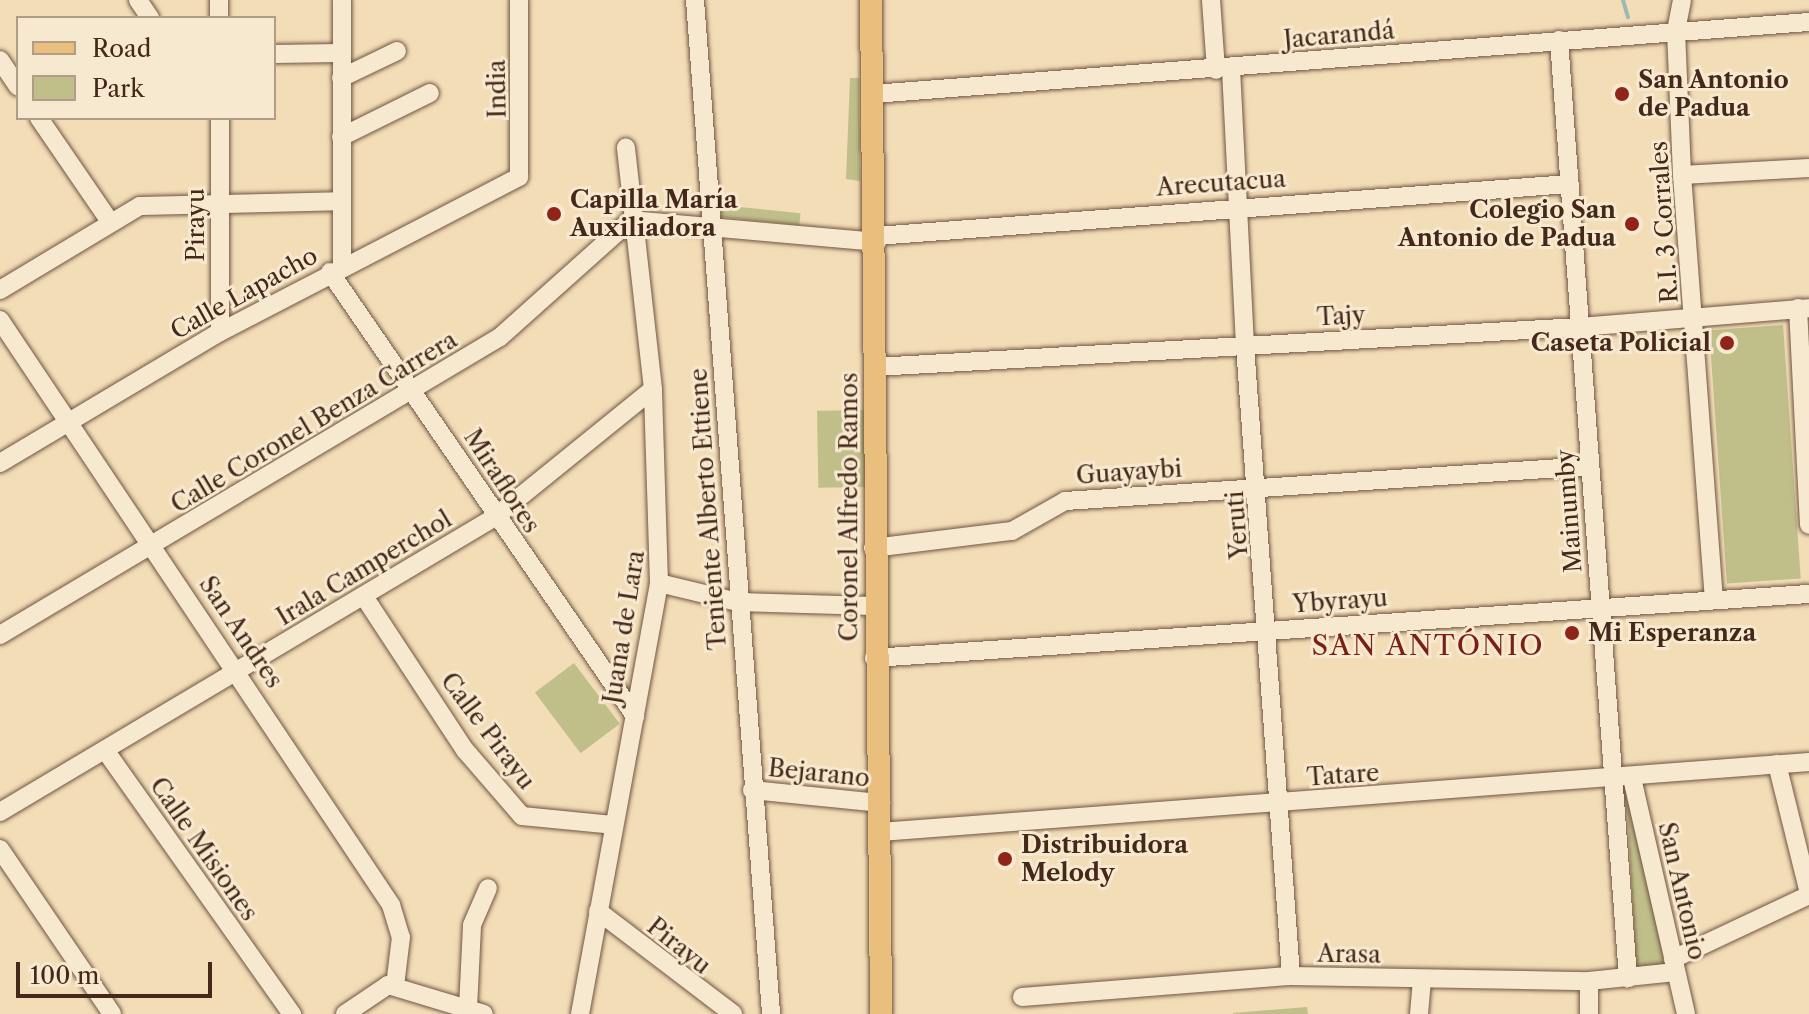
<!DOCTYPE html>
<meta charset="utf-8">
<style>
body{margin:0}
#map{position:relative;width:1809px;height:1014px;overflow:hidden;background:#f3ddb7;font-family:"Libre Caslon Text",serif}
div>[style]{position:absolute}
.green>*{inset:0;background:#c0bf8a;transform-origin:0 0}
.stream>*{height:4px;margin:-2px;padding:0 2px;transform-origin:2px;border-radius:2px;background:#9bbbb2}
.roads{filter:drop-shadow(0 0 2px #705541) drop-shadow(0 0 2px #705541)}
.minor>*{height:18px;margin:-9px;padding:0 9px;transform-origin:9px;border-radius:9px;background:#f7e9d0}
.major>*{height:22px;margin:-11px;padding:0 11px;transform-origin:11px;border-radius:11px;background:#eabe7c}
.dots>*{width:22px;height:22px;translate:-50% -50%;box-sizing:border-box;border:4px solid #f7e9d0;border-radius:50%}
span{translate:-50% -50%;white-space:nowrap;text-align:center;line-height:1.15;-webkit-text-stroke:6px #f7e9d0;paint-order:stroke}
.street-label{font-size:24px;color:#45281a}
.poi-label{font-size:24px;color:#45281a;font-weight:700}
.left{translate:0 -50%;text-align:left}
.right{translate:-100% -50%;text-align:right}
.quarter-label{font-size:28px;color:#7a1f14;letter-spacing:2px}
.legend{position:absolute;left:16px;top:16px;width:260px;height:104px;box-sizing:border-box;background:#f7e9d0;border:2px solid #b09c87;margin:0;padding:10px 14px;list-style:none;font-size:24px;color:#45281a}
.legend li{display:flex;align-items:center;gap:16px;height:40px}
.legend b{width:40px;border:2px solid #b09c87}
.scale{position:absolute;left:16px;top:962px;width:196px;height:36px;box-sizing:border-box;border:4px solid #45281a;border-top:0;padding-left:10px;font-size:24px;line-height:28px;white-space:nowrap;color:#45281a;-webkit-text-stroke:6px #f7e9d0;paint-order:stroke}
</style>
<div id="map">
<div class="green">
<i style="clip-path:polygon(850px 78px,859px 78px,860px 181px,846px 179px)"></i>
<i style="left:722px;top:205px;width:79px;height:12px;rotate:6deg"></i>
<i style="left:1783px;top:325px;width:254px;height:74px;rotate:86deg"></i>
<i style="left:865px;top:410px;width:77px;height:48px;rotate:89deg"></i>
<i style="left:574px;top:663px;width:76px;height:49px;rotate:53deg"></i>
<i style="clip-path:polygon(1627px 799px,1666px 963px,1666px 965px,1636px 968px)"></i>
<i style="clip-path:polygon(1307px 1007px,1308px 1014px,1233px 1014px,1233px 1013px)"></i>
</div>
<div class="stream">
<i style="left:1623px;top:0;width:18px;rotate:74deg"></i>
</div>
<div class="roads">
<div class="minor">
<i style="left:138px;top:0;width:22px;rotate:56deg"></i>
<i style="left:219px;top:0;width:18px;rotate:90deg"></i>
<i style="left:342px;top:0;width:265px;rotate:90deg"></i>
<i style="left:695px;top:0;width:1017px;rotate:85.71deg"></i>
<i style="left:1211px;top:0;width:70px;rotate:85.9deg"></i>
<i style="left:1682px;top:0;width:32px;rotate:101deg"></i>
<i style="left:1676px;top:31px;width:144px;rotate:87.6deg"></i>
<i style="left:1682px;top:175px;width:426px;rotate:85.7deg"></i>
<i style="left:1559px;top:40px;width:941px;rotate:85.79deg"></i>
<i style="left:274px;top:54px;width:66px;rotate:-0.9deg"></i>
<i style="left:0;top:60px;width:32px;rotate:56deg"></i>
<i style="left:1231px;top:69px;width:277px;rotate:87.1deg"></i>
<i style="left:1245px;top:346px;width:632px;rotate:85.82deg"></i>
<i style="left:341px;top:78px;width:62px;rotate:-25.7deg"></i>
<i style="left:873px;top:94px;width:939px;rotate:-4.4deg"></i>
<i style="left:39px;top:118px;width:127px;rotate:55.6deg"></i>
<i style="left:220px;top:118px;width:214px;rotate:90deg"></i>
<i style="left:341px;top:137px;width:99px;rotate:-26.3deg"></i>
<i style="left:1682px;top:175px;width:127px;rotate:-3.2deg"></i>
<i style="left:876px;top:236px;width:695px;rotate:-4.29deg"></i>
<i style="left:330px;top:272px;width:539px;rotate:55.51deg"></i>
<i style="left:0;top:290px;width:163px;rotate:-31deg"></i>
<i style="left:140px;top:206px;width:200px;rotate:-1.4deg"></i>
<i style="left:1798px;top:308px;width:217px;rotate:87.1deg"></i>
<i style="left:0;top:320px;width:704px;rotate:56.24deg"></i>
<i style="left:391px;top:905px;width:34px;rotate:73deg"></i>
<i style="left:401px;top:937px;width:49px;rotate:97deg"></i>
<i style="left:875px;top:367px;width:706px;rotate:-3.25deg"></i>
<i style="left:1580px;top:327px;width:230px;rotate:-4.7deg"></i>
<i style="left:0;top:463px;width:256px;rotate:-30.8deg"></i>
<i style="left:220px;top:332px;width:337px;rotate:-27.4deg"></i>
<i style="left:519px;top:177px;width:177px;rotate:-90deg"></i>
<i style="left:873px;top:548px;width:140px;rotate:-7deg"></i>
<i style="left:1012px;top:531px;width:61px;rotate:-29.5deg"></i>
<i style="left:1065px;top:501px;width:526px;rotate:-3.81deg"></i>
<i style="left:659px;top:583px;width:81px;rotate:13.5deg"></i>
<i style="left:738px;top:602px;width:135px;rotate:1.7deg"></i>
<i style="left:365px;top:598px;width:182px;rotate:56.7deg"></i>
<i style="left:465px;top:750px;width:87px;rotate:49.2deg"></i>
<i style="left:522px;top:816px;width:91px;rotate:5.6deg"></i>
<i style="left:0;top:635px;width:582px;rotate:-30.79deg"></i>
<i style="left:500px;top:337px;width:176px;rotate:-41.8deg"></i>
<i style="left:631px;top:220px;width:247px;rotate:5.1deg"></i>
<i style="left:874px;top:658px;width:937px;rotate:-3.92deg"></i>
<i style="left:105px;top:750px;width:324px;rotate:54.7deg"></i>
<i style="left:1777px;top:764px;width:133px;rotate:76.1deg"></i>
<i style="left:1632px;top:778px;width:242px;rotate:77.1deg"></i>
<i style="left:752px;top:790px;width:130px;rotate:5.8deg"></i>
<i style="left:0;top:812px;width:576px;rotate:-30.79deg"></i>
<i style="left:495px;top:517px;width:203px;rotate:-39deg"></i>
<i style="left:880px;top:832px;width:932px;rotate:-4.31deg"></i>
<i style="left:0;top:849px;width:199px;rotate:55.8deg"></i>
<i style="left:598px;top:911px;width:170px;rotate:37.3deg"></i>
<i style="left:1673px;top:959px;width:150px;rotate:-25.2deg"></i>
<i style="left:1022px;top:997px;width:270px;rotate:-4.5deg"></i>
<i style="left:1291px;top:976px;width:298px;rotate:1deg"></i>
<i style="left:1589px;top:981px;width:87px;rotate:-5.9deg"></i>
<i style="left:468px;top:1008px;width:83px;rotate:-87.2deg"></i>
<i style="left:472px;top:925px;width:40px;rotate:-66.6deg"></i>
<i style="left:345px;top:1014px;width:52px;rotate:-34deg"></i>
<i style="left:388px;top:985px;width:100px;rotate:16.8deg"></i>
<i style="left:580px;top:1014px;width:438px;rotate:-79.6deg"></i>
<i style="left:659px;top:583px;width:194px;rotate:-91.8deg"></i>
<i style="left:653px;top:389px;width:243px;rotate:-96.4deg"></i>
<i style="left:1419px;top:1014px;width:35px;rotate:-85deg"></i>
<i style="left:1589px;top:1014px;width:33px;rotate:-90deg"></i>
</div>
<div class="major">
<i style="left:871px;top:0;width:1014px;rotate:89.43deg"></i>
</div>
</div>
<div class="dots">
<i style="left:1622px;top:94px;background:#8f2418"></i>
<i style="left:554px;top:214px;background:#8f2418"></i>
<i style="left:1632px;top:224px;background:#8f2418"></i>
<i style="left:1727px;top:343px;background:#8f2418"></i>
<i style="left:1572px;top:633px;background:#8f2418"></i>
<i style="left:1005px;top:859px;background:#8f2418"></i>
</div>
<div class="street-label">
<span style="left:1339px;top:35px;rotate:-5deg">Jacarandá</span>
<span style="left:497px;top:89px;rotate:-91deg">India</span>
<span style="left:1221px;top:183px;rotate:-4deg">Arecutacua</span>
<span style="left:1664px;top:222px;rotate:-94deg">R.I. 3 Corrales</span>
<span style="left:196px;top:225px;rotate:-90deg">Pirayu</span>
<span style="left:244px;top:293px;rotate:-29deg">Calle Lapacho</span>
<span style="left:1341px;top:316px;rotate:-3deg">Tajy</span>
<span style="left:314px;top:422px;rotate:-31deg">Calle Coronel Benza Carrera</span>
<span style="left:1129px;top:472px;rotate:-4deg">Guayaybi</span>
<span style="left:502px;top:481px;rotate:57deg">Miraflores</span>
<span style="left:849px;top:507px;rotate:-90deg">Coronel Alfredo Ramos</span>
<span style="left:708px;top:509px;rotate:-94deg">Teniente Alberto Ettiene</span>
<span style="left:1569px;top:511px;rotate:-94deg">Mainumby</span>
<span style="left:1237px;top:525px;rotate:-94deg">Yeruti</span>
<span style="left:364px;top:568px;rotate:-31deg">Irala Camperchol</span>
<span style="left:1340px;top:601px;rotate:-4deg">Ybyrayu</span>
<span style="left:624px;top:627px;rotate:-81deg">Juana de Lara</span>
<span style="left:241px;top:632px;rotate:56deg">San Andres</span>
<span style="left:488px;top:731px;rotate:53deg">Calle Pirayu</span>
<span style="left:819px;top:773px;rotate:6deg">Bejarano</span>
<span style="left:1343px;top:775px;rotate:-4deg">Tatare</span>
<span style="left:204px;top:849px;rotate:55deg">Calle Misiones</span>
<span style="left:1682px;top:891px;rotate:77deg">San Antonio</span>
<span style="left:679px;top:946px;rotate:39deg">Pirayu</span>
<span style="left:1349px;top:954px;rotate:1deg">Arasa</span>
</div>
<div class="poi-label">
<span class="left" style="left:1638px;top:94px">San Antonio<br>de Padua</span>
<span class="left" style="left:570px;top:214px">Capilla María<br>Auxiliadora</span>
<span class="right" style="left:1616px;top:224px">Colegio San<br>Antonio de Padua</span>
<span class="right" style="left:1711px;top:343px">Caseta Policial</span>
<span class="left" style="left:1588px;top:633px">Mi Esperanza</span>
<span class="left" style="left:1021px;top:859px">Distribuidora<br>Melody</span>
</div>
<div class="quarter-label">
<span style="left:1428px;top:645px">SAN ANTÓNIO</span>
</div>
<ul class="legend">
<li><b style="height:10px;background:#eabe7c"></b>Road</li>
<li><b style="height:22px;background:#c0bf8a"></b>Park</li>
</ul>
<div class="scale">100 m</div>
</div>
